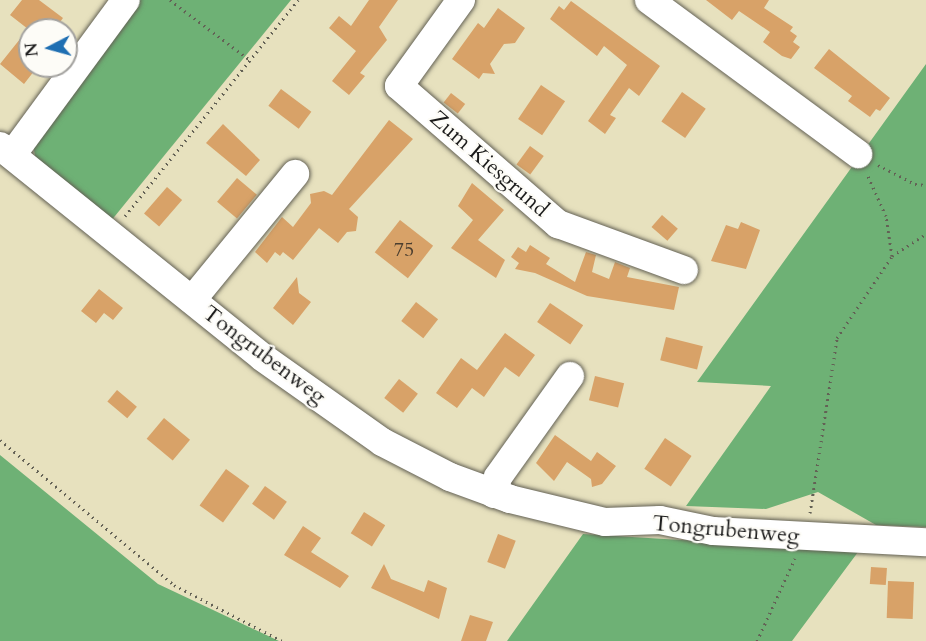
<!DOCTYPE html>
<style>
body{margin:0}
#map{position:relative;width:926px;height:641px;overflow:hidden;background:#e7e1be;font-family:Cardo,serif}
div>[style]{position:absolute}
.forest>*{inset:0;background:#6eb175}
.building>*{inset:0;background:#d8a268;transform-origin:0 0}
.path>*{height:3px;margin-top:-1.5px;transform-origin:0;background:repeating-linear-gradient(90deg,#636155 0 1.5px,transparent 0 6px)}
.roads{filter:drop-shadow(0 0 2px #636155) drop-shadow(0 0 2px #636155)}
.minor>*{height:28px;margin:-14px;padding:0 14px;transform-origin:14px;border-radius:14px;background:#fff}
span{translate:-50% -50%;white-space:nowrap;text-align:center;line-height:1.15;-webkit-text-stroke:4.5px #fdfcf7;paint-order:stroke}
.number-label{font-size:20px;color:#4b3e2f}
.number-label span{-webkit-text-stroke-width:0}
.street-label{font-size:22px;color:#1c1c1c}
.north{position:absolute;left:18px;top:18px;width:60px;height:60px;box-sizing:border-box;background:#fdfcf7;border:2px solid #a3a29f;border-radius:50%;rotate:264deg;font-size:16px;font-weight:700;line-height:24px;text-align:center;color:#1c1c1c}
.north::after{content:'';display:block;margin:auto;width:21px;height:27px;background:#1f6fb2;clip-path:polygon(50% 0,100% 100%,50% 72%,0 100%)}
</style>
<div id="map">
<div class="forest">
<i style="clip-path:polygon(139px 0,291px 0,106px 227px,36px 162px,33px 144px)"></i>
<i style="clip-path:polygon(926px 64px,926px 527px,876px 525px,818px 492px,766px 509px,686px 506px,771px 386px,697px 382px)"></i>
<i style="clip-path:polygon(0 455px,158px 584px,279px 641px,0 641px)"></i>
<i style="clip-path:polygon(583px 534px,681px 540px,861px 548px,792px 641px,507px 641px)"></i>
</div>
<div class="building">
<i style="clip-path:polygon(22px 0,39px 0,63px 18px,54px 30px,30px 30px,30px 66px,38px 66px,24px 84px,0 64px,28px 29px,10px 15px)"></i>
<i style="clip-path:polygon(369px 0,398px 0,379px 27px,387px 40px,360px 73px,365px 76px,349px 95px,332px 81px,356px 51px,329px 28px,339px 16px,351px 26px)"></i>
<i style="clip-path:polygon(706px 0,769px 0,764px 8px,793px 27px,790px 31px,797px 36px,793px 42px,800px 47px,791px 59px,782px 56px,763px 42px,770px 32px,739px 11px,732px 20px)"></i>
<i style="clip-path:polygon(571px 1px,660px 66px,639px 96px,629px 88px,610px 115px,616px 118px,605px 134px,588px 121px,627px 65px,604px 46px,597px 56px,550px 19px,559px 6px,564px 10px)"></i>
<i style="clip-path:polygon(498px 8px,525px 28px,515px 43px,504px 44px,490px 64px,495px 74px,483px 73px,479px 79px,452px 59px,478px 23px,484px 28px)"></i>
<i style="clip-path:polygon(829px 49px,890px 98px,880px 111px,876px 109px,870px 117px,848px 101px,852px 96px,814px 68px)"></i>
<i style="left:541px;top:85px;width:29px;height:41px;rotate:34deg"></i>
<i style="left:281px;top:89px;width:38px;height:21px;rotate:37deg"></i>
<i style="left:682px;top:92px;width:29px;height:36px;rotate:35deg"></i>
<i style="left:451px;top:93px;width:18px;height:12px;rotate:38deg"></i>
<i style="clip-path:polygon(389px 120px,413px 139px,349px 209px,358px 217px,356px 231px,347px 232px,338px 243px,319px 228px,293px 260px,283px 252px,280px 256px,275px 252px,267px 263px,255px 252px,282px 217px,293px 227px,311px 203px,310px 194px,324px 191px,332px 195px)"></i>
<i style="clip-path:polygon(223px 124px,260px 160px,246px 176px,206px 143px)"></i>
<i style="left:530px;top:146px;width:17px;height:23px;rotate:36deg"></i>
<i style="left:237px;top:178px;width:26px;height:31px;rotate:40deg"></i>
<i style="clip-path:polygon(472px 183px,504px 210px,478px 240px,505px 260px,496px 278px,451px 248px,473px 220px,458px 206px)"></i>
<i style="left:167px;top:187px;width:20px;height:35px;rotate:41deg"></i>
<i style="left:662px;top:215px;width:21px;height:16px;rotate:41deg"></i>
<i style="left:400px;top:220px;width:42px;height:41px;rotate:38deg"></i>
<i style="clip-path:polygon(741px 222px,760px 230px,746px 269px,711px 261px,726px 225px,738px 229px)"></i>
<i style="clip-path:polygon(530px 245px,550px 258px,546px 264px,575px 282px,586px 252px,596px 255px,592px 272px,609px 279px,615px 262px,630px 268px,627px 277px,679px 287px,674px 310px,587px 296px,535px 273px,515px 269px,519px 263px,511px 257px,518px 247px,526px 252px)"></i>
<i style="clip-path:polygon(297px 277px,299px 293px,311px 302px,293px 325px,273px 308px)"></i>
<i style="clip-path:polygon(99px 289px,123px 308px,113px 320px,104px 313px,96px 323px,81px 311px)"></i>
<i style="left:416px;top:302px;width:28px;height:24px;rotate:38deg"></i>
<i style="left:550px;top:303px;width:40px;height:23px;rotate:34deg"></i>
<i style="clip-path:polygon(505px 333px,535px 355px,519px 377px,505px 367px,484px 397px,472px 388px,457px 408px,436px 393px,461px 358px,477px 370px)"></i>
<i style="left:666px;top:337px;width:38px;height:24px;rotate:14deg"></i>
<i style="left:595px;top:376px;width:30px;height:25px;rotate:14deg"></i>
<i style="left:399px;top:379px;width:24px;height:24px;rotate:38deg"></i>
<i style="left:117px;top:390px;width:26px;height:15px;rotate:40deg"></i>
<i style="left:164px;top:418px;width:34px;height:27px;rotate:40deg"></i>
<i style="clip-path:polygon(555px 435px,591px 461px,597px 452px,616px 466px,602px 484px,592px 487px,591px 479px,567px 462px,554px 481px,536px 463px)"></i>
<i style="left:665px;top:438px;width:32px;height:37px;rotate:34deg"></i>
<i style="left:226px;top:469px;width:29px;height:45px;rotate:36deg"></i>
<i style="left:265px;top:486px;width:27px;height:22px;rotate:36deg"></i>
<i style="left:364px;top:512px;width:25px;height:25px;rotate:32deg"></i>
<i style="clip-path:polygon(303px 526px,321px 538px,311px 552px,349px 576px,340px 588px,284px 555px)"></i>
<i style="left:498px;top:534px;width:19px;height:30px;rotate:21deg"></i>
<i style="clip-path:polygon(384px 564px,391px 579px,424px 592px,428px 580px,447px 588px,439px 619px,371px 588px)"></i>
<i style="left:871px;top:567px;width:16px;height:17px;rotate:4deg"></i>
<i style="left:888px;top:581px;width:26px;height:37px;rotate:2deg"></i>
<i style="clip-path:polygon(470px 615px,493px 622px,486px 641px,461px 641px)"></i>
</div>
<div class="path">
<i style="left:170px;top:0;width:100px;rotate:36.9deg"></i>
<i style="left:878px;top:165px;width:42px;rotate:27.2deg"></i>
<i style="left:915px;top:184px;width:11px;rotate:5deg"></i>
<i style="left:125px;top:216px;width:277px;rotate:-51.3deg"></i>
<i style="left:892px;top:256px;width:40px;rotate:-32.9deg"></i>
<i style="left:0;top:440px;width:226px;rotate:39.8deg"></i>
<i style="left:174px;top:585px;width:122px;rotate:27.4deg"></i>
<i style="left:810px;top:513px;width:177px;rotate:-81.2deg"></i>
<i style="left:837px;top:338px;width:99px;rotate:-56.1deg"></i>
<i style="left:892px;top:256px;width:40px;rotate:-98.5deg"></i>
<i style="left:886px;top:216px;width:46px;rotate:-114.3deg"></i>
<i style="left:757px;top:641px;width:91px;rotate:-65.4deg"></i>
</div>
<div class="roads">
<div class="minor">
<i style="left:461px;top:0;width:106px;rotate:125.8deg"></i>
<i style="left:399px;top:86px;width:211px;rotate:41deg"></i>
<i style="left:558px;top:224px;width:134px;rotate:20.1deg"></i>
<i style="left:649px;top:0;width:260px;rotate:36.4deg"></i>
<i style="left:0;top:146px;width:336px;rotate:38.8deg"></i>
<i style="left:262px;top:357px;width:147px;rotate:35.3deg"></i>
<i style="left:382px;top:442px;width:76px;rotate:27.2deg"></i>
<i style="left:450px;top:477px;width:64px;rotate:20.1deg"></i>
<i style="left:510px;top:499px;width:98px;rotate:13.6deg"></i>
<i style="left:605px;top:522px;width:55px;rotate:-2.1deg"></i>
<i style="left:660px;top:520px;width:54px;rotate:11.7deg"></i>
<i style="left:713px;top:531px;width:213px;rotate:3deg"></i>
<i style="left:12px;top:155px;width:192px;rotate:-53.7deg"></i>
<i style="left:192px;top:300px;width:163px;rotate:-50.7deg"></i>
<i style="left:494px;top:494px;width:17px;rotate:-77deg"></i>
<i style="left:498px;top:477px;width:124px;rotate:-54.5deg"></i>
</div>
</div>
<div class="number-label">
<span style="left:404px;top:249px">75</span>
</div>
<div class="street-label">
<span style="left:489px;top:164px;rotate:41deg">Zum Kiesgrund</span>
<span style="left:264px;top:355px;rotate:37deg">Tongrubenweg</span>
<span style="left:726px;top:530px;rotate:5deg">Tongrubenweg</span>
</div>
<div class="north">N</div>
</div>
